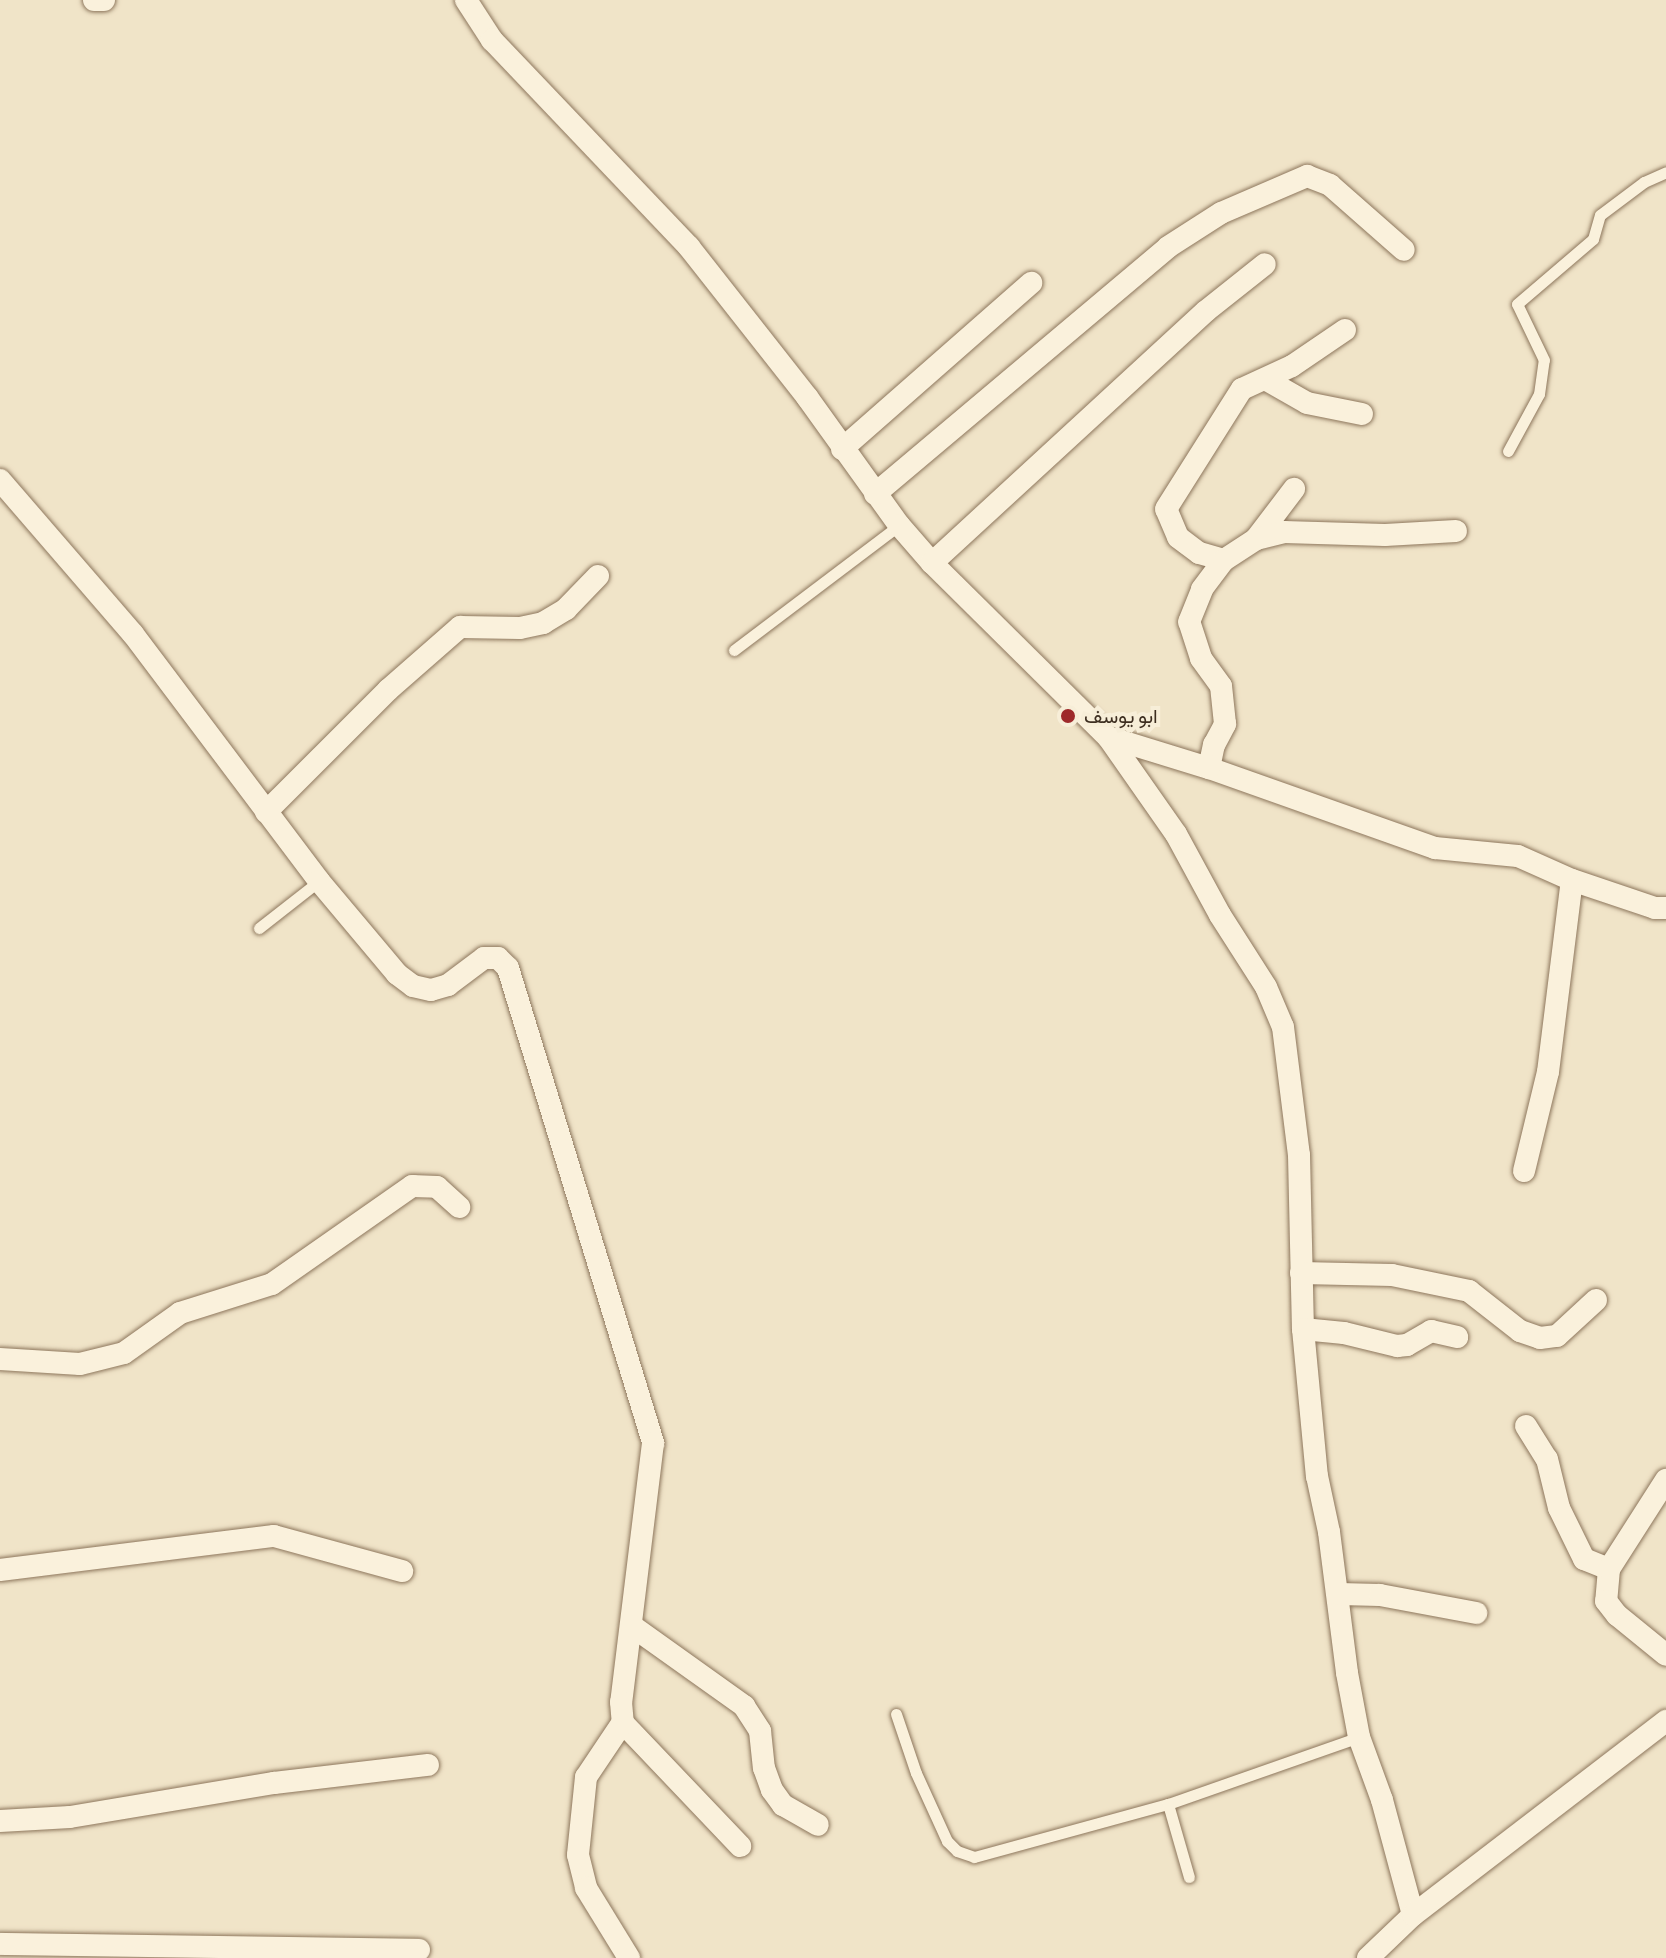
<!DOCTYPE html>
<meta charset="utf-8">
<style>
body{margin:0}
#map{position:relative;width:1666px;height:1958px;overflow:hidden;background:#f0e4c8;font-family:"Crimson Pro",Vazirmatn,serif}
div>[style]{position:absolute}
.roads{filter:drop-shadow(0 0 2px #8d765c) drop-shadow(0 0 2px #8d765c)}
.service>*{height:11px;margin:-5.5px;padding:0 5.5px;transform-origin:5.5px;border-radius:5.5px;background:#faf1dc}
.minor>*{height:22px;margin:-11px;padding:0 11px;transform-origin:11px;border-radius:11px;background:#faf1dc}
.dots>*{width:22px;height:22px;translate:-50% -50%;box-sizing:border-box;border:4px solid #f7eed8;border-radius:50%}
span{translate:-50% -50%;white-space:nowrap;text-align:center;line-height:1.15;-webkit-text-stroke:8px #f7eed8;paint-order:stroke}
.poi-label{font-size:20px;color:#3d2e20}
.left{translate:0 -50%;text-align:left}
</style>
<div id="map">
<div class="roads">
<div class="service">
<i style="left:1508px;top:451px;width:65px;rotate:-61.5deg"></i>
<i style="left:1539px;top:394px;width:34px;rotate:-82deg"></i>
<i style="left:1544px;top:360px;width:62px;rotate:-115.7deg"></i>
<i style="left:1517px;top:304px;width:100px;rotate:-40.5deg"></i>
<i style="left:1593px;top:239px;width:25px;rotate:-74deg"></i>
<i style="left:1600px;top:215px;width:55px;rotate:-36.9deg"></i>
<i style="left:1644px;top:182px;width:24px;rotate:-24deg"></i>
<i style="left:734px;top:650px;width:207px;rotate:-37.1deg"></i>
<i style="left:259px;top:928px;width:76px;rotate:-38.1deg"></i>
<i style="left:896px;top:1714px;width:62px;rotate:71.3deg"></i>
<i style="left:916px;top:1773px;width:75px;rotate:65.5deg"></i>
<i style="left:947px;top:1841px;width:14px;rotate:45deg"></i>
<i style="left:957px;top:1851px;width:18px;rotate:19deg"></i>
<i style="left:974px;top:1857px;width:201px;rotate:-15.3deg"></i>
<i style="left:1168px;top:1804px;width:202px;rotate:-19.3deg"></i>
<i style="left:1168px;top:1804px;width:76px;rotate:74deg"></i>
</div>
<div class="minor">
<i style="left:94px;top:0;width:10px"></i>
<i style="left:466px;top:0;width:48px;rotate:57deg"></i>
<i style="left:492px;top:40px;width:286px;rotate:46.4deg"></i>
<i style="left:689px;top:247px;width:191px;rotate:51.8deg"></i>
<i style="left:807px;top:397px;width:158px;rotate:54.3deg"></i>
<i style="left:899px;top:525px;width:50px;rotate:49deg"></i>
<i style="left:932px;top:563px;width:247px;rotate:44.7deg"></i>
<i style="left:1108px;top:737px;width:106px;rotate:17.1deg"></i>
<i style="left:1209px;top:768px;width:240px;rotate:19.5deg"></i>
<i style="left:1435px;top:848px;width:83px;rotate:5.5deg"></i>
<i style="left:1518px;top:856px;width:59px;rotate:24deg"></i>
<i style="left:1572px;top:880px;width:88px;rotate:18.6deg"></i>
<i style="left:1655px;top:908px;width:11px"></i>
<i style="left:1265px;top:379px;width:48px;rotate:29.7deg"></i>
<i style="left:1307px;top:403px;width:56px;rotate:11.3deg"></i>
<i style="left:842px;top:449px;width:252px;rotate:-41.3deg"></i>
<i style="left:0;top:480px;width:203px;rotate:49.2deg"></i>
<i style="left:133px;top:634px;width:309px;rotate:53deg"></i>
<i style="left:319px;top:881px;width:121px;rotate:50deg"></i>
<i style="left:397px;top:974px;width:20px;rotate:37deg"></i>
<i style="left:413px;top:986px;width:18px;rotate:13deg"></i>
<i style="left:431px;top:990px;width:18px;rotate:-16deg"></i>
<i style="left:448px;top:985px;width:45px;rotate:-36.9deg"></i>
<i style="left:484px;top:958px;width:14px"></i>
<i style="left:498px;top:958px;width:14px;rotate:45deg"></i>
<i style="left:508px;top:968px;width:497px;rotate:73deg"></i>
<i style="left:653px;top:1443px;width:261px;rotate:97deg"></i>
<i style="left:621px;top:1702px;width:21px;rotate:85deg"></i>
<i style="left:623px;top:1723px;width:170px;rotate:46.4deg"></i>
<i style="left:875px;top:494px;width:383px;rotate:-40.1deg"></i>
<i style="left:1168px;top:247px;width:63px;rotate:-32.7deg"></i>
<i style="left:1221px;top:213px;width:94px;rotate:-23.3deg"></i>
<i style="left:1307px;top:176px;width:25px;rotate:21deg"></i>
<i style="left:1330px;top:185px;width:98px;rotate:41.3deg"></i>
<i style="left:1256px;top:539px;width:63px;rotate:-52.8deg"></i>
<i style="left:1224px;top:560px;width:26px;rotate:-164deg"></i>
<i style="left:1199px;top:553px;width:26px;rotate:-143deg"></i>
<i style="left:1178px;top:537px;width:30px;rotate:-113deg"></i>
<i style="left:1166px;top:509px;width:142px;rotate:-57.7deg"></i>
<i style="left:1242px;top:389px;width:55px;rotate:-24.7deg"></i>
<i style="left:1292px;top:366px;width:64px;rotate:-34.2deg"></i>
<i style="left:932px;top:563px;width:372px;rotate:-42.6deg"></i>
<i style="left:1206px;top:311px;width:75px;rotate:-38.5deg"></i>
<i style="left:1108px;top:737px;width:118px;rotate:55deg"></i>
<i style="left:1176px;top:834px;width:92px;rotate:61.5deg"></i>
<i style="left:1220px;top:915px;width:85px;rotate:57.4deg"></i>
<i style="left:1266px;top:987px;width:43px;rotate:67deg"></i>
<i style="left:1283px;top:1027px;width:129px;rotate:82.9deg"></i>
<i style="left:1299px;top:1155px;width:174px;rotate:88.7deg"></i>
<i style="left:1303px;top:1329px;width:148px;rotate:84.6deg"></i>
<i style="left:1317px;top:1476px;width:57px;rotate:77.9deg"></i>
<i style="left:1329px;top:1532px;width:142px;rotate:82.7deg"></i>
<i style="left:1347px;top:1673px;width:65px;rotate:79.4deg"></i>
<i style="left:1359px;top:1737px;width:67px;rotate:69.9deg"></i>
<i style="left:1382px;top:1800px;width:119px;rotate:74.9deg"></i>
<i style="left:1209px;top:768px;width:24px;rotate:-78deg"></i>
<i style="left:1214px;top:745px;width:24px;rotate:-62deg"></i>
<i style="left:1225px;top:724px;width:38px;rotate:-96deg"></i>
<i style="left:1221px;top:686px;width:34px;rotate:-126deg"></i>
<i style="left:1201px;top:658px;width:38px;rotate:-108deg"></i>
<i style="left:1189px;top:622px;width:35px;rotate:-68deg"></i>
<i style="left:1202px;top:589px;width:36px;rotate:-53deg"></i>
<i style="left:1224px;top:560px;width:38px;rotate:-33deg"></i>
<i style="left:1256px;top:539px;width:29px;rotate:-14deg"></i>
<i style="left:1284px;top:532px;width:101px;rotate:1.7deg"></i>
<i style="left:1385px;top:535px;width:71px;rotate:-3.2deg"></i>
<i style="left:266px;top:812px;width:173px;rotate:-45deg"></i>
<i style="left:388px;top:690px;width:96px;rotate:-41.2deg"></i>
<i style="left:460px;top:627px;width:60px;rotate:1deg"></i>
<i style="left:520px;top:628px;width:24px;rotate:-12deg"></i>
<i style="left:543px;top:623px;width:27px;rotate:-31deg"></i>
<i style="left:566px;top:609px;width:46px;rotate:-45.9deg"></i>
<i style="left:1524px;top:1171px;width:102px;rotate:-76.4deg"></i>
<i style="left:1548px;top:1072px;width:193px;rotate:-82.9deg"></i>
<i style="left:1301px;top:1273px;width:91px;rotate:1.3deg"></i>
<i style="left:1392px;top:1275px;width:79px;rotate:11.7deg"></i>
<i style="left:1469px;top:1291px;width:65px;rotate:38.1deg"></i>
<i style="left:1520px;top:1331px;width:21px;rotate:19deg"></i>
<i style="left:1540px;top:1338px;width:17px;rotate:-7deg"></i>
<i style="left:1557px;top:1336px;width:53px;rotate:-42.7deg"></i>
<i style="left:1303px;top:1329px;width:41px;rotate:5.6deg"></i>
<i style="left:1344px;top:1333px;width:55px;rotate:13.8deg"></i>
<i style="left:1397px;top:1346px;width:10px;rotate:-6deg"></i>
<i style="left:1407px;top:1345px;width:28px;rotate:-30deg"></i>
<i style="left:1431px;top:1331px;width:27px;rotate:13deg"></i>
<i style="left:0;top:1359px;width:80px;rotate:3.6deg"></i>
<i style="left:80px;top:1364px;width:45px;rotate:-14deg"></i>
<i style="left:124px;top:1353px;width:69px;rotate:-35.5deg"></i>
<i style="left:180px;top:1313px;width:96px;rotate:-17.5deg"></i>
<i style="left:272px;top:1284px;width:171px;rotate:-35deg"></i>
<i style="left:412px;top:1186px;width:25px;rotate:2deg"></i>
<i style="left:437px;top:1187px;width:30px;rotate:42deg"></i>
<i style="left:1526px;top:1426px;width:39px;rotate:58deg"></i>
<i style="left:1547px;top:1459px;width:50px;rotate:76.2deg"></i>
<i style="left:1559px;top:1508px;width:57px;rotate:63.9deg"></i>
<i style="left:1584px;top:1559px;width:27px;rotate:22deg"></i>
<i style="left:1609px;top:1569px;width:32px;rotate:95deg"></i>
<i style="left:1606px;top:1601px;width:18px;rotate:52deg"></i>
<i style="left:1617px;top:1615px;width:63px;rotate:39.2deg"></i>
<i style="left:1609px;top:1569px;width:106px;rotate:-57.4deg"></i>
<i style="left:0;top:1570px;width:276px;rotate:-7.1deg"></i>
<i style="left:274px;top:1536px;width:133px;rotate:15.3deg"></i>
<i style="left:1339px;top:1594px;width:41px;rotate:1.4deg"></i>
<i style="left:1380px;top:1595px;width:98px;rotate:10.6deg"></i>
<i style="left:632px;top:1626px;width:138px;rotate:35.5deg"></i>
<i style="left:744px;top:1706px;width:30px;rotate:57deg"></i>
<i style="left:760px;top:1731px;width:37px;rotate:84deg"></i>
<i style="left:764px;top:1768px;width:23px;rotate:70deg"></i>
<i style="left:772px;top:1790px;width:19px;rotate:54deg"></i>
<i style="left:783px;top:1805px;width:40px;rotate:29.7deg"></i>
<i style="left:623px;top:1722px;width:66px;rotate:123.9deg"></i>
<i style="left:586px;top:1777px;width:78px;rotate:95.9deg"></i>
<i style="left:578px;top:1855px;width:34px;rotate:76deg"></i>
<i style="left:586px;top:1888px;width:82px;rotate:58.4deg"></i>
<i style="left:0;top:1821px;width:70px;rotate:-3.3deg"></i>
<i style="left:70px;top:1817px;width:207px;rotate:-9.5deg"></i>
<i style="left:274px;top:1783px;width:155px;rotate:-6.7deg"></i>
<i style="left:0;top:1944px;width:419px;rotate:0.8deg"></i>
<i style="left:1368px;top:1958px;width:62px;rotate:-43.7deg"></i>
<i style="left:1413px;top:1915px;width:319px;rotate:-37.5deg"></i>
</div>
</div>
<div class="dots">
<i style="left:1068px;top:716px;background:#9e2a2b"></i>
</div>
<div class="poi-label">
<span class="left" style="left:1084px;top:716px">ابو يوسف</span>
</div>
</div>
